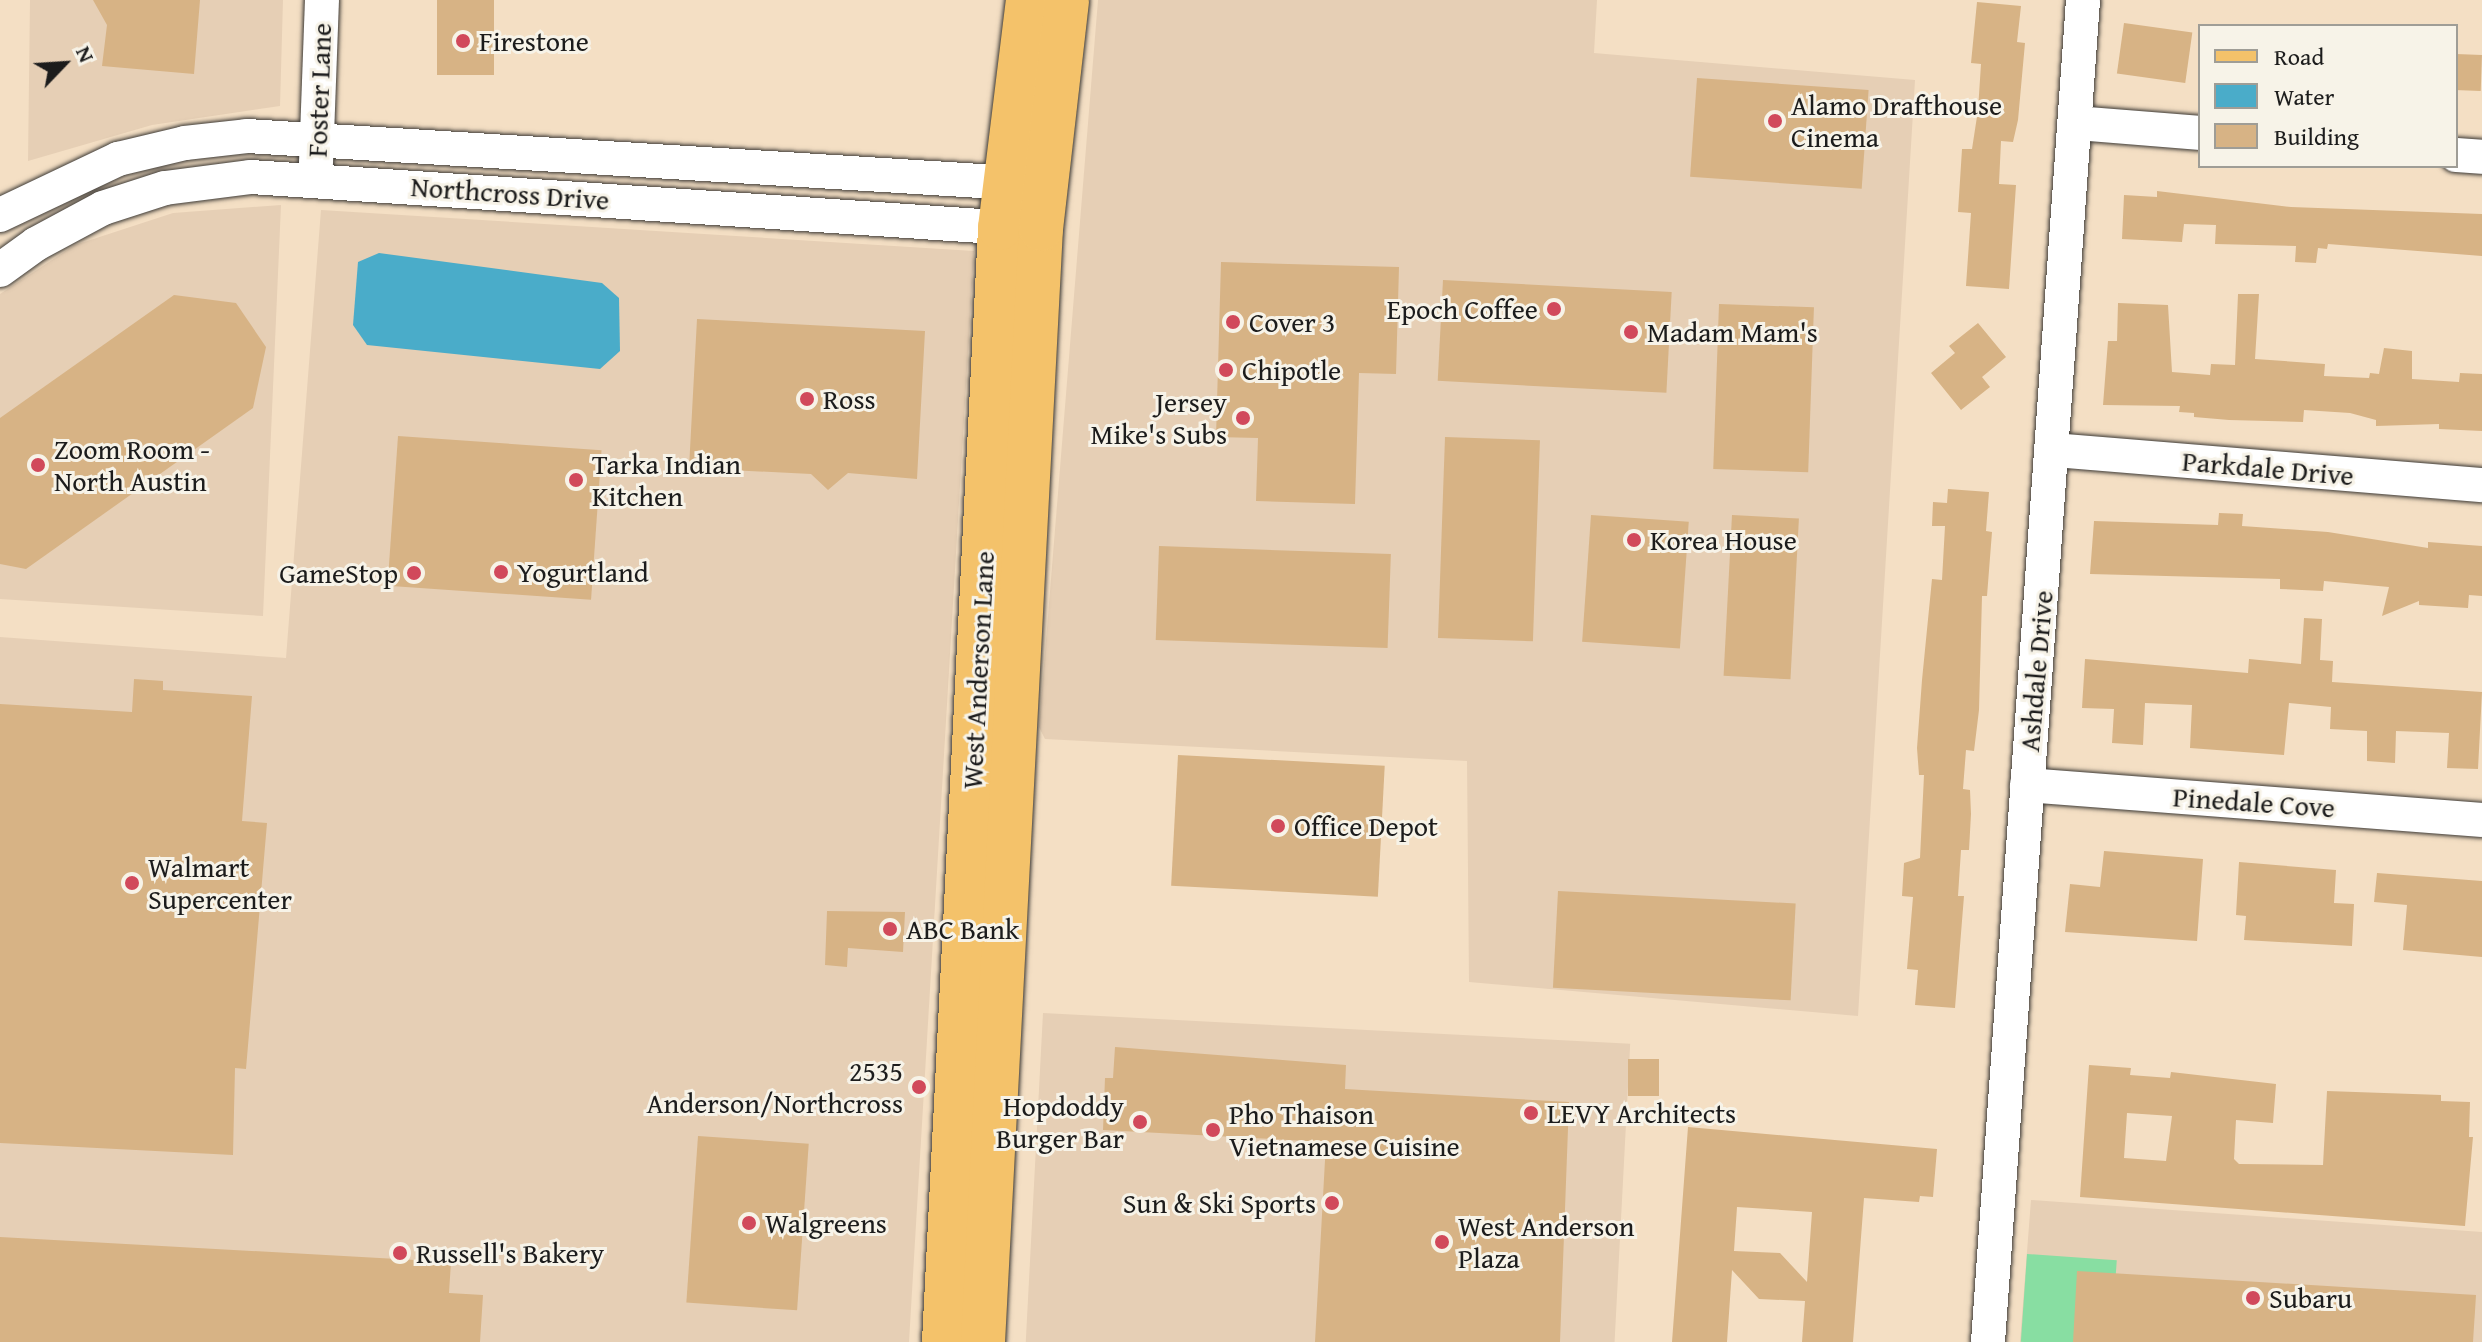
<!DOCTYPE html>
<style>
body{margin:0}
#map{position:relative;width:2482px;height:1342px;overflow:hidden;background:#f4dfc4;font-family:"Gentium Book Plus",serif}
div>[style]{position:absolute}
.built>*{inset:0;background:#e6cfb5;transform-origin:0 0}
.green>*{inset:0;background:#88dea2;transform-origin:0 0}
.water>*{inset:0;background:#4aacc9}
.building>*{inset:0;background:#d7b385;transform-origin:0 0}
.roads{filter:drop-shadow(0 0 2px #3c3935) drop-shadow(0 0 2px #3c3935)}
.minor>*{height:34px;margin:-17px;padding:0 17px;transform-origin:17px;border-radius:17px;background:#fff}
.major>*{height:44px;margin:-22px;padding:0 22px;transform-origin:22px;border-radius:22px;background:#f4c26a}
.dots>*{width:22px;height:22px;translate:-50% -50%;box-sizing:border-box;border:4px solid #f7f3e8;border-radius:50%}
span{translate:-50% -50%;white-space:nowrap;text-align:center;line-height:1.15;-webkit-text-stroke:6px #f7f3e8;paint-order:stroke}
.poi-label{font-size:28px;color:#1c1c1c}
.left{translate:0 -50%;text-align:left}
.right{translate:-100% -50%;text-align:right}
.street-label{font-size:28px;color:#1c1c1c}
.legend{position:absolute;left:2198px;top:24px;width:260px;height:144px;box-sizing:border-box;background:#f7f3e8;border:2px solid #9f9d96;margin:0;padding:10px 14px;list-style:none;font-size:24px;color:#1c1c1c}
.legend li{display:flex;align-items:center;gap:16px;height:40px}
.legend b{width:40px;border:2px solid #9f9d96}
.north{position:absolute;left:24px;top:24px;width:80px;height:80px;-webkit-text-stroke:6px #f7f3e8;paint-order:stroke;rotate:65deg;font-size:22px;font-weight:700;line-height:32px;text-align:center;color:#1c1c1c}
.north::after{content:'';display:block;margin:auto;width:28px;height:36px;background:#1c1c1c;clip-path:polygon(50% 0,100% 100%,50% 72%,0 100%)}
</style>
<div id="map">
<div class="built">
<i style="clip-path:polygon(30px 0,283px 0,280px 106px,152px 125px,28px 161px)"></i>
<i style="clip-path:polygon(1098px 0,1597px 0,1594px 53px,1915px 80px,1858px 1016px,1469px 982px,1467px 761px,1045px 739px,1039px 727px)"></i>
<i style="clip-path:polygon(281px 205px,263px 616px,0 599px,0 294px,75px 245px,173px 213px)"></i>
<i style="clip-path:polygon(321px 210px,974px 251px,909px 1342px,0 1342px,0 637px,286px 658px)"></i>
<i style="left:1043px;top:1013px;width:588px;height:330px;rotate:3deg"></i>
<i style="clip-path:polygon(2031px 1200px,2482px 1232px,2482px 1342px,2020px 1342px)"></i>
</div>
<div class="green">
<i style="left:2027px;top:1254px;width:90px;height:88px;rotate:4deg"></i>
</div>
<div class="water">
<i style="clip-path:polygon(379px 253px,602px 283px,619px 298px,620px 351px,600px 369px,367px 345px,353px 325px,358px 262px)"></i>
</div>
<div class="building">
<i style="clip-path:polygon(93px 0,200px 0,194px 74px,102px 66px,107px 25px)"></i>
<i style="left:437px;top:0;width:57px;height:75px"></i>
<i style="clip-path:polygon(1977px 2px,2021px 6px,2017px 42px,2025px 43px,2018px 120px,2013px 142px,2001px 141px,1999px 184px,2016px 185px,2009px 289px,1966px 286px,1971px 213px,1958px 212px,1962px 149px,1972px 149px,1978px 110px,1981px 64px,1971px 63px)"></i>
<i style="left:2124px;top:23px;width:69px;height:51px;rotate:8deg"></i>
<i style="left:2456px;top:54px;width:26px;height:36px;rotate:2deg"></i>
<i style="left:1697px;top:78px;width:172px;height:99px;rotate:4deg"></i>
<i style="clip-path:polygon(2157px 191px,2291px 207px,2482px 214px,2482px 256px,2328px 244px,2327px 249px,2318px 248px,2316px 263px,2295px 262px,2296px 246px,2215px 244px,2216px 225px,2184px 224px,2182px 242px,2122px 239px,2124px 195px,2157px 197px)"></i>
<i style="clip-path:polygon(1221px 262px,1399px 267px,1396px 374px,1359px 373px,1355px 504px,1256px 501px,1258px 438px,1216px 437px)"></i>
<i style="left:1443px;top:280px;width:229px;height:101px;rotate:3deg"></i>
<i style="clip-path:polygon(2238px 294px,2259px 294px,2255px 359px,2325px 364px,2324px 376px,2369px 378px,2370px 373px,2379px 374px,2384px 348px,2412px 351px,2412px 379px,2459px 382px,2460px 373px,2482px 374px,2482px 431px,2439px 429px,2439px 424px,2376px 426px,2376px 420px,2350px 413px,2304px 410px,2303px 422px,2229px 420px,2194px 417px,2194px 413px,2179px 412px,2180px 406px,2103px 405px,2108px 341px,2117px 341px,2118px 303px,2168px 305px,2172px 372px,2210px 375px,2211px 364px,2235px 365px)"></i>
<i style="clip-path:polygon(174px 295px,236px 303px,266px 347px,253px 408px,26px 569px,0 564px,0 418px)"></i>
<i style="left:1719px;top:304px;width:95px;height:165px;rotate:2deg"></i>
<i style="clip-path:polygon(697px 319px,925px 331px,917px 479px,848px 473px,828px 490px,811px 474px,689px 468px)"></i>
<i style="clip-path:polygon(1978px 323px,2006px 357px,1982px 377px,1990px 387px,1961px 410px,1931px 373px,1955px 353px,1949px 346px)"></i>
<i style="left:398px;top:436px;width:204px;height:150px;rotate:4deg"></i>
<i style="left:1445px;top:437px;width:95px;height:201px;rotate:2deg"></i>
<i style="clip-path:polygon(1948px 489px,1989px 492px,1986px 531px,1992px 532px,1987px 596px,1982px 596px,1979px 710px,1974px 751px,1966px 750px,1963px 789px,1970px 790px,1971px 814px,1969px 850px,1961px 850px,1958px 896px,1964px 896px,1955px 1008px,1915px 1005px,1918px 970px,1907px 969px,1913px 897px,1902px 896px,1904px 863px,1920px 858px,1924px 775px,1919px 775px,1917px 748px,1922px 680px,1932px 579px,1942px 580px,1945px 526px,1932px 526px,1933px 502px,1947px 503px)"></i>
<i style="clip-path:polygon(2219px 513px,2243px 514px,2242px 526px,2328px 532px,2428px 548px,2428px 542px,2482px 546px,2482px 596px,2469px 595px,2468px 608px,2419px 605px,2419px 601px,2382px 616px,2389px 587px,2324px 581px,2323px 591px,2280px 589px,2280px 579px,2090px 574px,2094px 521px,2218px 525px)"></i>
<i style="left:1591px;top:515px;width:98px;height:127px;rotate:4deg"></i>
<i style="left:1732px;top:515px;width:67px;height:161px;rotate:3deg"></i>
<i style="left:1159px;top:546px;width:232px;height:94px;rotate:2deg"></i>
<i style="clip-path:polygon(2304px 618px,2322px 619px,2320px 660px,2333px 661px,2332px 682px,2482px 692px,2478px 769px,2447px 768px,2449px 733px,2396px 731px,2395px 763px,2367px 761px,2367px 731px,2330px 729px,2331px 707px,2289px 703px,2284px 755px,2190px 748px,2192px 705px,2145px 703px,2143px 745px,2112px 743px,2114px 709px,2082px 708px,2085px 659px,2248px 673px,2249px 659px,2301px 664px)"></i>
<i style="clip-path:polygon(134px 679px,163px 681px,163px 690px,252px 696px,242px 821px,267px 823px,246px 1069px,235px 1068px,233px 1155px,0 1143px,0 704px,132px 712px)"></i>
<i style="left:1178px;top:755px;width:207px;height:131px;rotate:3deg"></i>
<i style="clip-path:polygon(2104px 851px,2203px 859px,2197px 941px,2065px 932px,2070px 884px,2100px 887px)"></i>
<i style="clip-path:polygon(2239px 862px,2336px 870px,2334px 903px,2354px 904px,2352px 946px,2244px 940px,2246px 916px,2236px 915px)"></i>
<i style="clip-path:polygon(2377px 873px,2482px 881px,2482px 957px,2403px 950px,2407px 905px,2374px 902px)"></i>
<i style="left:1558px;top:891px;width:238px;height:97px;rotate:3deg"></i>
<i style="clip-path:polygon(827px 911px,905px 912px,903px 952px,848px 948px,847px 967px,825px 965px)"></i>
<i style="clip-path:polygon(1115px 1047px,1346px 1065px,1345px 1089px,1569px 1102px,1560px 1342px,1315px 1342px,1326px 1142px,1103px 1130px,1105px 1078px,1113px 1078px)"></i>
<i style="left:1659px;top:1059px;width:37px;height:31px;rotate:90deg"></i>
<i style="clip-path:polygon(evenodd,2089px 1065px,2131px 1068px,2130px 1075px,2170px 1078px,2171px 1072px,2276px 1084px,2273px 1123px,2236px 1120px,2234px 1159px,2239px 1164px,2323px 1165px,2327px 1091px,2441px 1095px,2441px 1101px,2470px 1102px,2469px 1137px,2473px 1137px,2465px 1226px,2080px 1197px,2089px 1065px,2127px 1113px,2172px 1116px,2166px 1161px,2124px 1158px,2127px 1113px)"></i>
<i style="clip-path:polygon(evenodd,1688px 1127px,1937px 1149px,1933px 1197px,1920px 1196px,1919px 1202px,1864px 1198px,1853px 1342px,1802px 1342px,1805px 1301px,1759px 1299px,1732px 1270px,1727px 1342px,1672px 1342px,1688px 1127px,1737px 1207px,1812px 1212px,1807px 1282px,1780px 1253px,1734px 1251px,1737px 1207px)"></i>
<i style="left:698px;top:1136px;width:111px;height:167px;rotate:4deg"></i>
<i style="clip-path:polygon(0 1237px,451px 1262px,449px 1293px,483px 1295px,480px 1342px,0 1342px)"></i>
<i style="clip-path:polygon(2077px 1271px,2476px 1295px,2473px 1342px,2073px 1342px)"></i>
</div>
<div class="roads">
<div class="minor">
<i style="left:2076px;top:123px;width:124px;rotate:4.6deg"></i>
<i style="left:2456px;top:155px;width:26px;rotate:4deg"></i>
<i style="left:316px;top:163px;width:163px;rotate:-87.9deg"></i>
<i style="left:0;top:215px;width:131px;rotate:-25.4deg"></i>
<i style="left:118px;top:159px;width:69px;rotate:-13.4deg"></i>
<i style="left:185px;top:143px;width:62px;rotate:-6.4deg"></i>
<i style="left:247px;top:136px;width:784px;rotate:3.51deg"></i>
<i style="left:0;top:270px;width:44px;rotate:-35.8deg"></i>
<i style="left:36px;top:244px;width:76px;rotate:-28.2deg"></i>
<i style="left:103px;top:208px;width:65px;rotate:-17.9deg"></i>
<i style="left:165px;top:188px;width:87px;rotate:-7.3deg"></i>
<i style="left:251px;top:177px;width:776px;rotate:3.84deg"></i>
<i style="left:2054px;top:450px;width:429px;rotate:4.7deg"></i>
<i style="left:2027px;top:785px;width:456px;rotate:4.4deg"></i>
<i style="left:1988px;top:1342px;width:1345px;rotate:-85.95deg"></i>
</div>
<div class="major">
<i style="left:944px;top:1342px;width:1115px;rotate:-87.12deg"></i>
<i style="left:1000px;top:228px;width:230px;rotate:-83deg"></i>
<i style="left:983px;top:1342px;width:1115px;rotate:-87.02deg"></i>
<i style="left:1041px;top:229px;width:230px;rotate:-83.5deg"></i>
</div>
</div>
<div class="dots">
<i style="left:463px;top:41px;background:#d1495b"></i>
<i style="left:1775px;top:121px;background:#d1495b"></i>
<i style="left:1554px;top:309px;background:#d1495b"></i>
<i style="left:1233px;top:322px;background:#d1495b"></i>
<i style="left:1631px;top:332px;background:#d1495b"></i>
<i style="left:1226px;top:370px;background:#d1495b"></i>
<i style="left:807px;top:399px;background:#d1495b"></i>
<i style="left:1243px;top:418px;background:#d1495b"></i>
<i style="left:38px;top:465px;background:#d1495b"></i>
<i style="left:576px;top:480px;background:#d1495b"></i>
<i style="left:1634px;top:540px;background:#d1495b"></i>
<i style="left:501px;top:572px;background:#d1495b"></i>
<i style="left:414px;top:573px;background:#d1495b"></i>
<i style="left:1278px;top:826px;background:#d1495b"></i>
<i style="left:132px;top:883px;background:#d1495b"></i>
<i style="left:890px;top:929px;background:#d1495b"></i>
<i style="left:919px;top:1087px;background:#d1495b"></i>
<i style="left:1531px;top:1113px;background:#d1495b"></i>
<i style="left:1140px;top:1122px;background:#d1495b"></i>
<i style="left:1213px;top:1130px;background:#d1495b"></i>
<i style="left:1332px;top:1203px;background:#d1495b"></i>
<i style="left:749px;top:1223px;background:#d1495b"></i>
<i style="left:1442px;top:1242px;background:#d1495b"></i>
<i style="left:400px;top:1253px;background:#d1495b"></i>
<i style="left:2253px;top:1298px;background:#d1495b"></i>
</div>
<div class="poi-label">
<span class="left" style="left:479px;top:41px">Firestone</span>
<span class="left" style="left:1791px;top:121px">Alamo Drafthouse<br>Cinema</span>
<span class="right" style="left:1538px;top:309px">Epoch Coffee</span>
<span class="left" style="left:1249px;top:322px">Cover 3</span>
<span class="left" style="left:1647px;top:332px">Madam Mam's</span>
<span class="left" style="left:1242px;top:370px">Chipotle</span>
<span class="left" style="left:823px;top:399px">Ross</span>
<span class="right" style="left:1227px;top:418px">Jersey<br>Mike's Subs</span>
<span class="left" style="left:54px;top:465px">Zoom Room -<br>North Austin</span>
<span class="left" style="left:592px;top:480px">Tarka Indian<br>Kitchen</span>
<span class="left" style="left:1650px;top:540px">Korea House</span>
<span class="left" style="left:517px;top:572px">Yogurtland</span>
<span class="right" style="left:398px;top:573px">GameStop</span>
<span class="left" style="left:1294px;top:826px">Office Depot</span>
<span class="left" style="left:148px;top:883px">Walmart<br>Supercenter</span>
<span class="left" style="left:906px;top:929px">ABC Bank</span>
<span class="right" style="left:903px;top:1087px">2535<br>Anderson/Northcross</span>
<span class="right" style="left:1124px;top:1122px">Hopdoddy<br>Burger Bar</span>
<span class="left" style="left:1547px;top:1113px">LEVY Architects</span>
<span class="left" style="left:1229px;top:1130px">Pho Thaison<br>Vietnamese Cuisine</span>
<span class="right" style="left:1316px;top:1203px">Sun &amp; Ski Sports</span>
<span class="left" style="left:765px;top:1223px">Walgreens</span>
<span class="left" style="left:1458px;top:1242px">West Anderson<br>Plaza</span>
<span class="left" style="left:416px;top:1253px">Russell's Bakery</span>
<span class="left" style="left:2269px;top:1298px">Subaru</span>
</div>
<div class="street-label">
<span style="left:319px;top:90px;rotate:-88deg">Foster Lane</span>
<span style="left:510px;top:193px;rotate:4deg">Northcross Drive</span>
<span style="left:2268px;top:468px;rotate:5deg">Parkdale Drive</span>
<span style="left:978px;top:670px;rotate:-87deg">West Anderson Lane</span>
<span style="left:2036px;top:671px;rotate:-85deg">Ashdale Drive</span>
<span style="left:2254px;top:802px;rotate:4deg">Pinedale Cove</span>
</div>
<ul class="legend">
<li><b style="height:10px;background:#f4c26a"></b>Road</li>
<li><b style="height:22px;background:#4aacc9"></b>Water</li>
<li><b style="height:22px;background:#d7b385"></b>Building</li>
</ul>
<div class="north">N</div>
</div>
